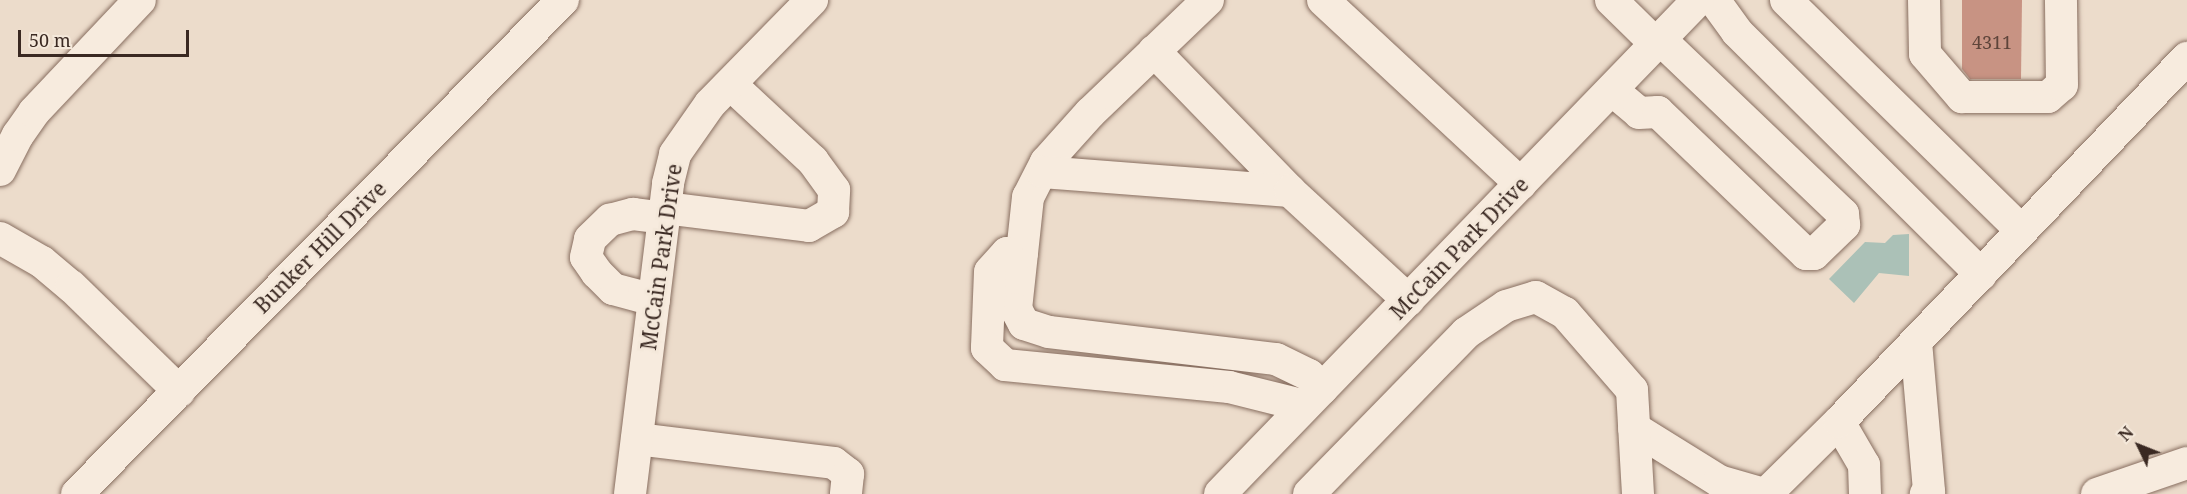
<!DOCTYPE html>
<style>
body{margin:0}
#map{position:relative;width:2187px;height:494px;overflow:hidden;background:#ecdccb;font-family:"Noto Serif",serif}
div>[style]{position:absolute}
.water>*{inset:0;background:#abc1b7}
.building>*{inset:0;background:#c89383}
.roads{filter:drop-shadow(0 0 2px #886e60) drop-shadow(0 0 2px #886e60)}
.minor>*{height:32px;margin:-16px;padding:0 16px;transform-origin:16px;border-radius:16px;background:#f7ebde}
span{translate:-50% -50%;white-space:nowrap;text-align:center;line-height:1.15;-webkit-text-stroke:6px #f4e8da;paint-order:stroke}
.number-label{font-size:18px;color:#5e443a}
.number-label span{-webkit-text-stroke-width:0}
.street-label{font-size:21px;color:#3a2922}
.north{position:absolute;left:2109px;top:416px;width:60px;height:60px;-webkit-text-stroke:4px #f4e8da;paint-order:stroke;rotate:313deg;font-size:16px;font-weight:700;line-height:24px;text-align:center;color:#3a2922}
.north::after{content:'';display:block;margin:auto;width:21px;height:27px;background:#3a2922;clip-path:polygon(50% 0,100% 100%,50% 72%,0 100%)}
.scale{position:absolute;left:18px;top:30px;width:171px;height:27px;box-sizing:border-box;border:3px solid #3a2922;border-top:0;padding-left:8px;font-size:18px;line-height:21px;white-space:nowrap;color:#3a2922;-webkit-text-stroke:4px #f4e8da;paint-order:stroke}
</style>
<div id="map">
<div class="water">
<i style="clip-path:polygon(1909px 234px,1909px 276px,1879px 273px,1854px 303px,1829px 279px,1865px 242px,1885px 243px,1893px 235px)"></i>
</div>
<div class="building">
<i style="clip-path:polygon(1962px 0,2022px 0,2021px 79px,1970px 79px,1962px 69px)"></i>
</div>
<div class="roads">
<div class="minor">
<i style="left:1208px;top:0;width:163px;rotate:136.2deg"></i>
<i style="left:1090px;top:113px;width:66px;rotate:131.9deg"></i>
<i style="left:1046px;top:162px;width:39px;rotate:117deg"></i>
<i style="left:1028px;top:197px;width:113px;rotate:96.1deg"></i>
<i style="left:1016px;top:309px;width:17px;rotate:62deg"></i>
<i style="left:1024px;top:324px;width:26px;rotate:18deg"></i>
<i style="left:1049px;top:332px;width:229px;rotate:6.8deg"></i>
<i style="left:1276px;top:359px;width:37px;rotate:26deg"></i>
<i style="left:1309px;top:375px;width:19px;rotate:47deg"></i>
<i style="left:1323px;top:0;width:270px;rotate:42.9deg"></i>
<i style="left:1611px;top:0;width:63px;rotate:44.4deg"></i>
<i style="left:1714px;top:0;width:39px;rotate:54deg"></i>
<i style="left:1737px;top:32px;width:344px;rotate:44.8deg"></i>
<i style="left:1786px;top:0;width:330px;rotate:44.4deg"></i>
<i style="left:1924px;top:0;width:54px;rotate:88.9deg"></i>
<i style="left:1925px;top:54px;width:57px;rotate:49.3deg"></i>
<i style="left:1962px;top:97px;width:86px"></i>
<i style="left:2048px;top:97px;width:18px;rotate:-41deg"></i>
<i style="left:2062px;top:85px;width:85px;rotate:-90.7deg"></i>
<i style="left:1154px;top:51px;width:195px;rotate:45.8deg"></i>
<i style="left:1612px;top:90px;width:35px;rotate:40deg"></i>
<i style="left:1639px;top:113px;width:19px;rotate:-3deg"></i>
<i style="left:1658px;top:112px;width:205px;rotate:43.8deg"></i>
<i style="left:1806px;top:254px;width:8px"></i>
<i style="left:1814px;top:254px;width:42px;rotate:-44deg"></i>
<i style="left:1844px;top:225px;width:11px;rotate:-95deg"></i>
<i style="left:1843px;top:214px;width:253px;rotate:-136.3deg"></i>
<i style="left:0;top:170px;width:39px;rotate:-63deg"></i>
<i style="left:18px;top:135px;width:28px;rotate:-55deg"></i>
<i style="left:34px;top:112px;width:154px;rotate:-46.6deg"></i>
<i style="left:1042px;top:172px;width:249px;rotate:4.4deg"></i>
<i style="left:1290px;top:191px;width:161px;rotate:42.7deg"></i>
<i style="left:665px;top:208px;width:145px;rotate:7.1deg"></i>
<i style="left:809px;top:226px;width:28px;rotate:-30deg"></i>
<i style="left:833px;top:212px;width:22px;rotate:-87deg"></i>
<i style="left:834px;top:190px;width:36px;rotate:-126deg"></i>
<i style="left:813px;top:161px;width:113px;rotate:-137.1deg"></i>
<i style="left:0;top:238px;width:48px;rotate:29.7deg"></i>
<i style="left:42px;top:262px;width:38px;rotate:40deg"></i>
<i style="left:71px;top:286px;width:151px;rotate:44.2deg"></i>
<i style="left:1022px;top:253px;width:15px;rotate:180deg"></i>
<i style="left:1007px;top:253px;width:25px;rotate:132deg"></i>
<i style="left:990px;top:272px;width:76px;rotate:92.3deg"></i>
<i style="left:987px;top:348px;width:25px;rotate:43deg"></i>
<i style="left:1005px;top:365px;width:225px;rotate:5.6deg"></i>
<i style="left:1229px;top:387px;width:78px;rotate:14deg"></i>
<i style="left:654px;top:300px;width:42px;rotate:-165deg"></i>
<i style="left:613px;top:289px;width:23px;rotate:-135deg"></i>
<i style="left:597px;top:273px;width:19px;rotate:-125deg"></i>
<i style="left:586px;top:257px;width:18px;rotate:-77deg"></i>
<i style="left:590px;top:239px;width:28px;rotate:-44deg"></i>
<i style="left:610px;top:220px;width:24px;rotate:-15deg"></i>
<i style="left:633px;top:214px;width:31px;rotate:7deg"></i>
<i style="left:1916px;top:342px;width:151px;rotate:85deg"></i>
<i style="left:1929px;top:492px;width:4px;rotate:146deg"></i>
<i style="left:1839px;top:422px;width:50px;rotate:59.8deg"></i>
<i style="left:1864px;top:465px;width:29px;rotate:88deg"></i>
<i style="left:1634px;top:428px;width:100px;rotate:31.9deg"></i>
<i style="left:1719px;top:481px;width:47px;rotate:16.1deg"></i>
<i style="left:637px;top:439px;width:198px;rotate:6.9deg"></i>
<i style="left:834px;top:463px;width:18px;rotate:38deg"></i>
<i style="left:848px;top:474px;width:20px;rotate:96deg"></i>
<i style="left:77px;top:494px;width:693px;rotate:-45.47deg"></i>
<i style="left:630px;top:494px;width:313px;rotate:-83deg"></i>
<i style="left:668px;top:183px;width:30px;rotate:-76deg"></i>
<i style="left:675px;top:154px;width:61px;rotate:-55deg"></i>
<i style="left:710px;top:104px;width:146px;rotate:-45.6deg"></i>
<i style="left:1220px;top:494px;width:687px;rotate:-45.94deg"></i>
<i style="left:1309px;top:494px;width:225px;rotate:-45.7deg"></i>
<i style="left:1466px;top:333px;width:48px;rotate:-34deg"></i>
<i style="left:1506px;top:306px;width:31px;rotate:-17deg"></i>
<i style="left:1536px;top:297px;width:33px;rotate:29deg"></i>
<i style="left:1565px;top:313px;width:102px;rotate:49deg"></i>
<i style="left:1632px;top:390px;width:104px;rotate:86.7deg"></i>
<i style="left:1766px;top:494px;width:103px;rotate:-44.6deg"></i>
<i style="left:1839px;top:422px;width:504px;rotate:-46.29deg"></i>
<i style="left:2097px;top:494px;width:95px;rotate:-19deg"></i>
</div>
</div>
<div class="number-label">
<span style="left:1992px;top:42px">4311</span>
</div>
<div class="street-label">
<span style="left:320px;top:247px;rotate:-45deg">Bunker Hill Drive</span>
<span style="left:1459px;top:248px;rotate:-46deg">McCain Park Drive</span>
<span style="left:661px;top:257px;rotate:-82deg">McCain Park Drive</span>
</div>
<div class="north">N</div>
<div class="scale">50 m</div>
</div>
